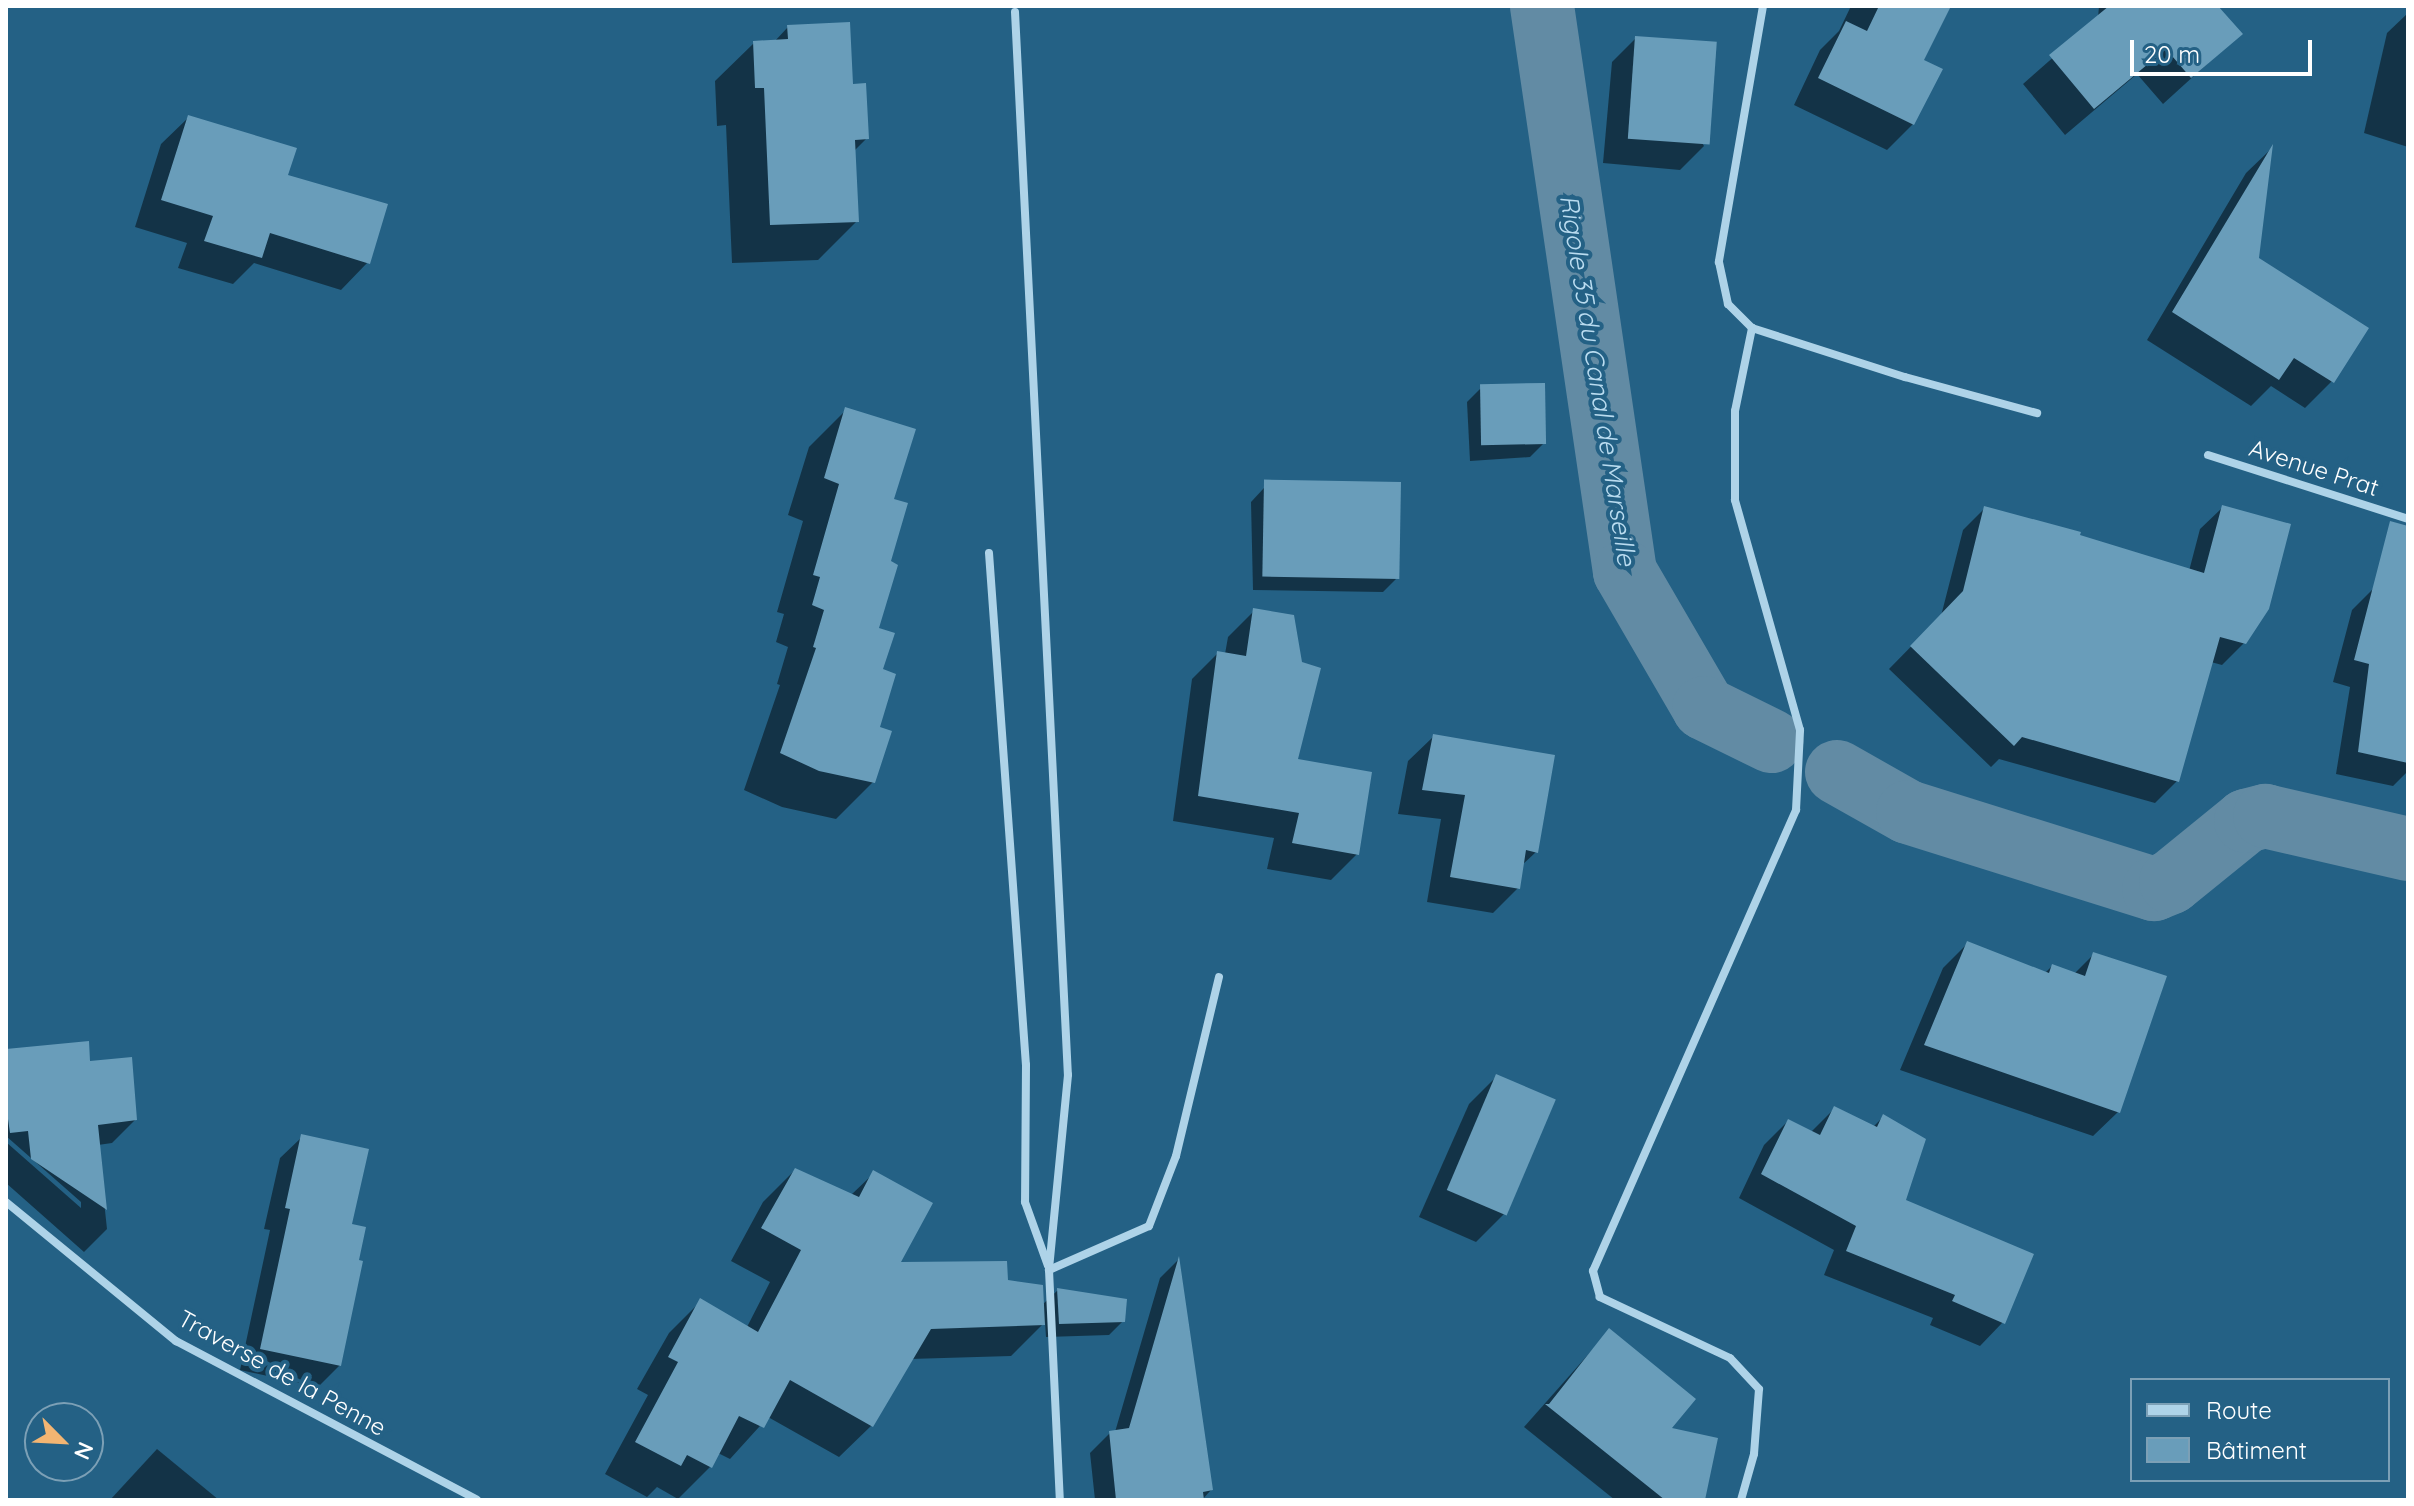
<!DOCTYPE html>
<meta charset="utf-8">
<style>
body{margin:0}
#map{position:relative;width:2414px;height:1506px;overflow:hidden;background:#246185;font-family:Quicksand,sans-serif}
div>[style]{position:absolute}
.shadow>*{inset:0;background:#0007}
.canal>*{height:64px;margin:-32px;padding:0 32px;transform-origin:32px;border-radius:32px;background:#628ba4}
.building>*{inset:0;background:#699dba;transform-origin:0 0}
.street>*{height:8px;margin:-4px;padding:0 4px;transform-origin:4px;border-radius:4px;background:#aed3e8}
span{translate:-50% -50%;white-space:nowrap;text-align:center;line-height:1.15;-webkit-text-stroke:8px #246185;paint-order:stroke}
.street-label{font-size:24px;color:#fff}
.water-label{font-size:26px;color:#badcf0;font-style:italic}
.frame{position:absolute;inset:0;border:8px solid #fff;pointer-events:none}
.legend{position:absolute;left:2130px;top:1378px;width:260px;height:104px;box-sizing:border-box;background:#246185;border:2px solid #7ca0b6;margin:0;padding:10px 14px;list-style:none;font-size:24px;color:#fff}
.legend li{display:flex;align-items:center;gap:16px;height:40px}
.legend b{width:40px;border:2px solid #7ca0b6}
.north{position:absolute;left:24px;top:1402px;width:80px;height:80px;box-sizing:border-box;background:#246185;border:2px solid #7ca0b6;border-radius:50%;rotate:114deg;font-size:22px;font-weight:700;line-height:32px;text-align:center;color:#fff}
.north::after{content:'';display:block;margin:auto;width:28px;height:36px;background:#f3b572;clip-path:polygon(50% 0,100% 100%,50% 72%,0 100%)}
.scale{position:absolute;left:2130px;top:40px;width:182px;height:36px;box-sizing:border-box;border:4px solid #fff;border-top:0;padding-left:10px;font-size:24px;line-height:28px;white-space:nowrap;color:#fff;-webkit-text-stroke:6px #246185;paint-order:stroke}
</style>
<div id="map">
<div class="shadow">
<i style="clip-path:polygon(1851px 6px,1948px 6px,1922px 61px,1913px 124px,1887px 150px,1794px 105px,1820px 50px,1839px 31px)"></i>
<i style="clip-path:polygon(2099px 6px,2216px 6px,2240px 34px,2163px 104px,2137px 74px,2065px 135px,2023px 84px,2098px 18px)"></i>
<i style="clip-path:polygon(2408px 13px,2408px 147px,2364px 133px,2387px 33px)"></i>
<i style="clip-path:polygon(788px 27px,851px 86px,867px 138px,854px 151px,857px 221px,818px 260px,732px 263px,726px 125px,717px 126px,715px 81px,754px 43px,774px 42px)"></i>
<i style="clip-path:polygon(1636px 38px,1704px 146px,1680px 170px,1603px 163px,1612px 62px)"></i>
<i style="clip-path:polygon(189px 117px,286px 177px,368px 262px,341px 290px,254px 263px,233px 284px,178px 268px,187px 243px,135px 227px,161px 144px)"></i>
<i style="clip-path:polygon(2270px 150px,2257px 259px,2332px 381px,2305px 408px,2271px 386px,2251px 406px,2147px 340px,2246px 173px)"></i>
<i style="clip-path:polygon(1481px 388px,1544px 443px,1530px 457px,1470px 461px,1467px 402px)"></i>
<i style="clip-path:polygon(846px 410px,892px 500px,876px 629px,881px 670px,873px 782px,836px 819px,782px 807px,744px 790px,780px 685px,777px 684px,788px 647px,776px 642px,784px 614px,777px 612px,803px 521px,788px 515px,809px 447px)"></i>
<i style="clip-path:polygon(1264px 488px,1397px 578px,1383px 592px,1253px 590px,1251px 502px)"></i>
<i style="clip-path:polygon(1985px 508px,2189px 571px,2200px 529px,2222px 508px,2244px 643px,2222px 665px,2211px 662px,2177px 781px,2155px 803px,1999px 759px,1991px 767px,1889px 669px,1941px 616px,1963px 530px)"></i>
<i style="clip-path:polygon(2374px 588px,2408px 597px,2408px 771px,2393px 786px,2336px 774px,2350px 687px,2333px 682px,2352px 610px)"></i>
<i style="clip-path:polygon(1254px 611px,1295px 760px,1357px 854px,1331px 880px,1267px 869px,1274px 838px,1173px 821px,1192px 679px,1218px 653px,1225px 654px,1228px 637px)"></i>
<i style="clip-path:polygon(1433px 737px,1536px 852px,1522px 865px,1518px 888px,1493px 913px,1427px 902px,1441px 819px,1398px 814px,1408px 761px)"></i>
<i style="clip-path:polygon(1968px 943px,2044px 974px,2052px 966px,2074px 974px,2094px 954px,2118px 1112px,2093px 1136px,1900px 1070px,1943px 968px)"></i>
<i style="clip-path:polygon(6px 1051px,88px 1063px,135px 1120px,112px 1143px,98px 1145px,107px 1229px,84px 1252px,6px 1183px,6px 1142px,81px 1208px,81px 1202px,6px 1136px)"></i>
<i style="clip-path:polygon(1497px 1076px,1553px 1100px,1504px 1214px,1476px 1242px,1419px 1217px,1469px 1104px)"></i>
<i style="clip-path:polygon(1835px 1108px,1873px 1127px,1883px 1117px,1904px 1201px,2003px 1322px,1980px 1346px,1930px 1325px,1933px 1318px,1824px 1275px,1834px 1250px,1739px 1198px,1764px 1145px,1788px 1121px,1810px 1133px)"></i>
<i style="clip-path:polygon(302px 1137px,340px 1365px,318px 1387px,240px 1370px,270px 1230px,264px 1229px,280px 1158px)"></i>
<i style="clip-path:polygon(795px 1170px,851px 1195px,874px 1173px,897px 1264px,1006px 1281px,1042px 1305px,1058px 1290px,1123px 1321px,1109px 1335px,1046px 1337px,1045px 1322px,1011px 1356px,910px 1359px,871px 1426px,839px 1457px,768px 1417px,730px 1459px,718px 1453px,710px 1467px,678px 1499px,657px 1487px,647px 1497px,605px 1474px,648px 1395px,637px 1389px,669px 1333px,701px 1301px,747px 1327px,770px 1282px,731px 1261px,763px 1202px)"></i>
<i style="clip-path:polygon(1178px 1260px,1211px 1490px,1202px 1500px,1095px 1500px,1090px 1453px,1110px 1433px,1115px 1432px,1160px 1278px)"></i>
<i style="clip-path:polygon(1609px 1331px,1668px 1430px,1703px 1500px,1615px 1500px,1524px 1427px)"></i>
<i style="clip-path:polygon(157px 1449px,219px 1500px,110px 1500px)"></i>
</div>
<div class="canal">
<i style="left:1542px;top:6px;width:572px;rotate:81.66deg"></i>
<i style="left:1625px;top:572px;width:157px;rotate:59.8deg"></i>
<i style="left:1704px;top:708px;width:75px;rotate:26.2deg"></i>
<i style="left:1837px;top:772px;width:81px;rotate:29.4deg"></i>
<i style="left:1908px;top:812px;width:258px;rotate:17.4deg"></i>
<i style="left:2154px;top:889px;width:18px;rotate:-22deg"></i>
<i style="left:2171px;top:882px;width:97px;rotate:-39.1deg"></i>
<i style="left:2246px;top:821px;width:20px;rotate:-15deg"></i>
<i style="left:2265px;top:816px;width:147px;rotate:13deg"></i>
</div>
<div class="building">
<i style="clip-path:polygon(1879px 6px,1951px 6px,1924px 60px,1943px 69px,1914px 125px,1818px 78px,1846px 21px,1867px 31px)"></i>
<i style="clip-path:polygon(2109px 6px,2218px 6px,2243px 34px,2191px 78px,2166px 49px,2094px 109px,2049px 55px)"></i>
<i style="clip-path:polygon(850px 22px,853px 84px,866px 83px,869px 139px,855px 140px,859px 222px,770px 225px,764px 88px,755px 88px,753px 41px,788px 39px,787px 25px)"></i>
<i style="left:1635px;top:36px;width:82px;height:103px;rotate:4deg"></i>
<i style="clip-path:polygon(188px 115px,297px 148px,288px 175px,388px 204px,370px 264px,270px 233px,262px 258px,204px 241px,213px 216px,161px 200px)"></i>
<i style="clip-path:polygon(2273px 144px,2259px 258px,2369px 328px,2334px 383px,2294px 358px,2279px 380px,2172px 312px)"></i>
<i style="left:1545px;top:383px;width:61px;height:65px;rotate:89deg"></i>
<i style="clip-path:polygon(845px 407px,916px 429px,894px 499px,908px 503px,891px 561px,898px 565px,879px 628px,895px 633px,883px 669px,896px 674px,880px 727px,892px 731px,875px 783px,819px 771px,780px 753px,816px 648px,813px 647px,824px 610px,812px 605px,820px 577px,813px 575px,839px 484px,824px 478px)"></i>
<i style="left:1401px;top:482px;width:97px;height:137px;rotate:91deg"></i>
<i style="clip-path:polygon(2222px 505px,2291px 524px,2269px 609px,2246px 644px,2220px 637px,2179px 782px,2022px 737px,2014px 746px,1910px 646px,1963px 591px,1984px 506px,2081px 532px,2080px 535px,2204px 573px)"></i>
<i style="clip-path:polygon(2390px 521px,2408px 526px,2408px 763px,2358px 752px,2369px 664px,2354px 660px)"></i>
<i style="clip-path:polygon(1253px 608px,1294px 615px,1302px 662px,1321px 668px,1298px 759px,1372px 772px,1359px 855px,1292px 843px,1299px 813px,1198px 796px,1217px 651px,1246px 656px)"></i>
<i style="clip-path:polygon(1433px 734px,1555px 755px,1538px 853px,1526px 850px,1520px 889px,1450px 877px,1465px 795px,1422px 790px)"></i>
<i style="clip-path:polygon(1967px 941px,2049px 973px,2052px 964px,2085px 976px,2093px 952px,2167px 976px,2120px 1113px,1924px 1045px)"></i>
<i style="clip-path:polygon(89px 1041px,90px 1061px,132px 1057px,137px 1120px,98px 1125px,107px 1210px,31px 1159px,28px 1131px,10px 1133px,6px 1105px,6px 1049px)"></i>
<i style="left:1496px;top:1074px;width:65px;height:126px;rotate:23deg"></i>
<i style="clip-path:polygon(1834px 1106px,1877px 1127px,1883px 1114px,1926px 1139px,1906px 1200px,2034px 1254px,2005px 1324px,1952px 1301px,1955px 1295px,1846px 1251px,1856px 1226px,1761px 1174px,1788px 1119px,1820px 1135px)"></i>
<i style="clip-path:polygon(301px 1134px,369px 1149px,352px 1224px,366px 1227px,359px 1260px,363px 1261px,341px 1366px,260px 1349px,290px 1209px,285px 1208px)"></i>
<i style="clip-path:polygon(795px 1168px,859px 1197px,873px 1170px,933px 1203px,901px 1262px,1007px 1261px,1008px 1280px,1043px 1285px,1045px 1325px,931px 1329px,873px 1427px,790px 1380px,764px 1428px,739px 1416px,712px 1468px,687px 1455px,681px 1466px,635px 1442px,678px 1362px,668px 1357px,700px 1298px,758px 1332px,801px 1250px,761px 1228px)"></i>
<i style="clip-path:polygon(1179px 1256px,1213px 1490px,1203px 1492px,1204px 1500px,1116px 1500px,1109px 1431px,1129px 1428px)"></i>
<i style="clip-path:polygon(1057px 1288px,1127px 1299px,1125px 1322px,1059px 1324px)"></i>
<i style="clip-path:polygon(1609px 1328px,1696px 1399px,1672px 1428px,1718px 1438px,1705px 1500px,1665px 1500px,1545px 1404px,1549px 1404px)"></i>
</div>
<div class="street">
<i style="left:1763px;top:6px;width:260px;rotate:99.8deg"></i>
<i style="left:1719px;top:262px;width:43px;rotate:77.9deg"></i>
<i style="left:1728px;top:304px;width:34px;rotate:45deg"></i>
<i style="left:1752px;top:328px;width:161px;rotate:17.8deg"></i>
<i style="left:1905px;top:377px;width:137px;rotate:15.3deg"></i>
<i style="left:1015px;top:12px;width:1064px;rotate:87.15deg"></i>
<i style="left:1068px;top:1075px;width:196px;rotate:95.6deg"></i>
<i style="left:1049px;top:1270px;width:230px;rotate:87.3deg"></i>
<i style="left:2208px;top:455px;width:210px;rotate:17.7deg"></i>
<i style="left:989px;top:553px;width:513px;rotate:85.87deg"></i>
<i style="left:1026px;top:1065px;width:137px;rotate:90.4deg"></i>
<i style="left:1025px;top:1202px;width:68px;rotate:70.2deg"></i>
<i style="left:6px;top:1202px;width:220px;rotate:39.3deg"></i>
<i style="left:176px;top:1341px;width:340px;rotate:27.8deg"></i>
<i style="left:1049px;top:1270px;width:109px;rotate:-23.7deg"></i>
<i style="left:1149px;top:1226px;width:75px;rotate:-68.9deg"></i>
<i style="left:1176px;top:1156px;width:184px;rotate:-76.5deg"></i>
<i style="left:1741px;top:1500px;width:48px;rotate:-74.2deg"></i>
<i style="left:1754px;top:1454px;width:65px;rotate:-85.6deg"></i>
<i style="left:1759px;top:1389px;width:42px;rotate:-133.1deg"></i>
<i style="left:1730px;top:1358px;width:144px;rotate:-154.9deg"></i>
<i style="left:1600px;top:1297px;width:27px;rotate:-105deg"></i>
<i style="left:1593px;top:1271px;width:504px;rotate:-66.23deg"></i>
<i style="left:1796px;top:810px;width:80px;rotate:-87.1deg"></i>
<i style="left:1800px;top:730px;width:239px;rotate:-105.8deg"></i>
<i style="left:1735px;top:500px;width:89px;rotate:-90deg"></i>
<i style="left:1735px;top:411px;width:85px;rotate:-78.4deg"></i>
</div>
<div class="street-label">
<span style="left:2314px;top:468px;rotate:18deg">Avenue Prat</span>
<span style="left:282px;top:1373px;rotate:29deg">Traverse de la Penne</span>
</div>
<div class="water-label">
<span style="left:1598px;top:380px;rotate:81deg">Rigole 35 du Canal de Marseille</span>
</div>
<div class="frame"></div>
<ul class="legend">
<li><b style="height:10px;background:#aed3e8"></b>Route</li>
<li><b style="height:22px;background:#699dba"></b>Bâtiment</li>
</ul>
<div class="north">N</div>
<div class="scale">20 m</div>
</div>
